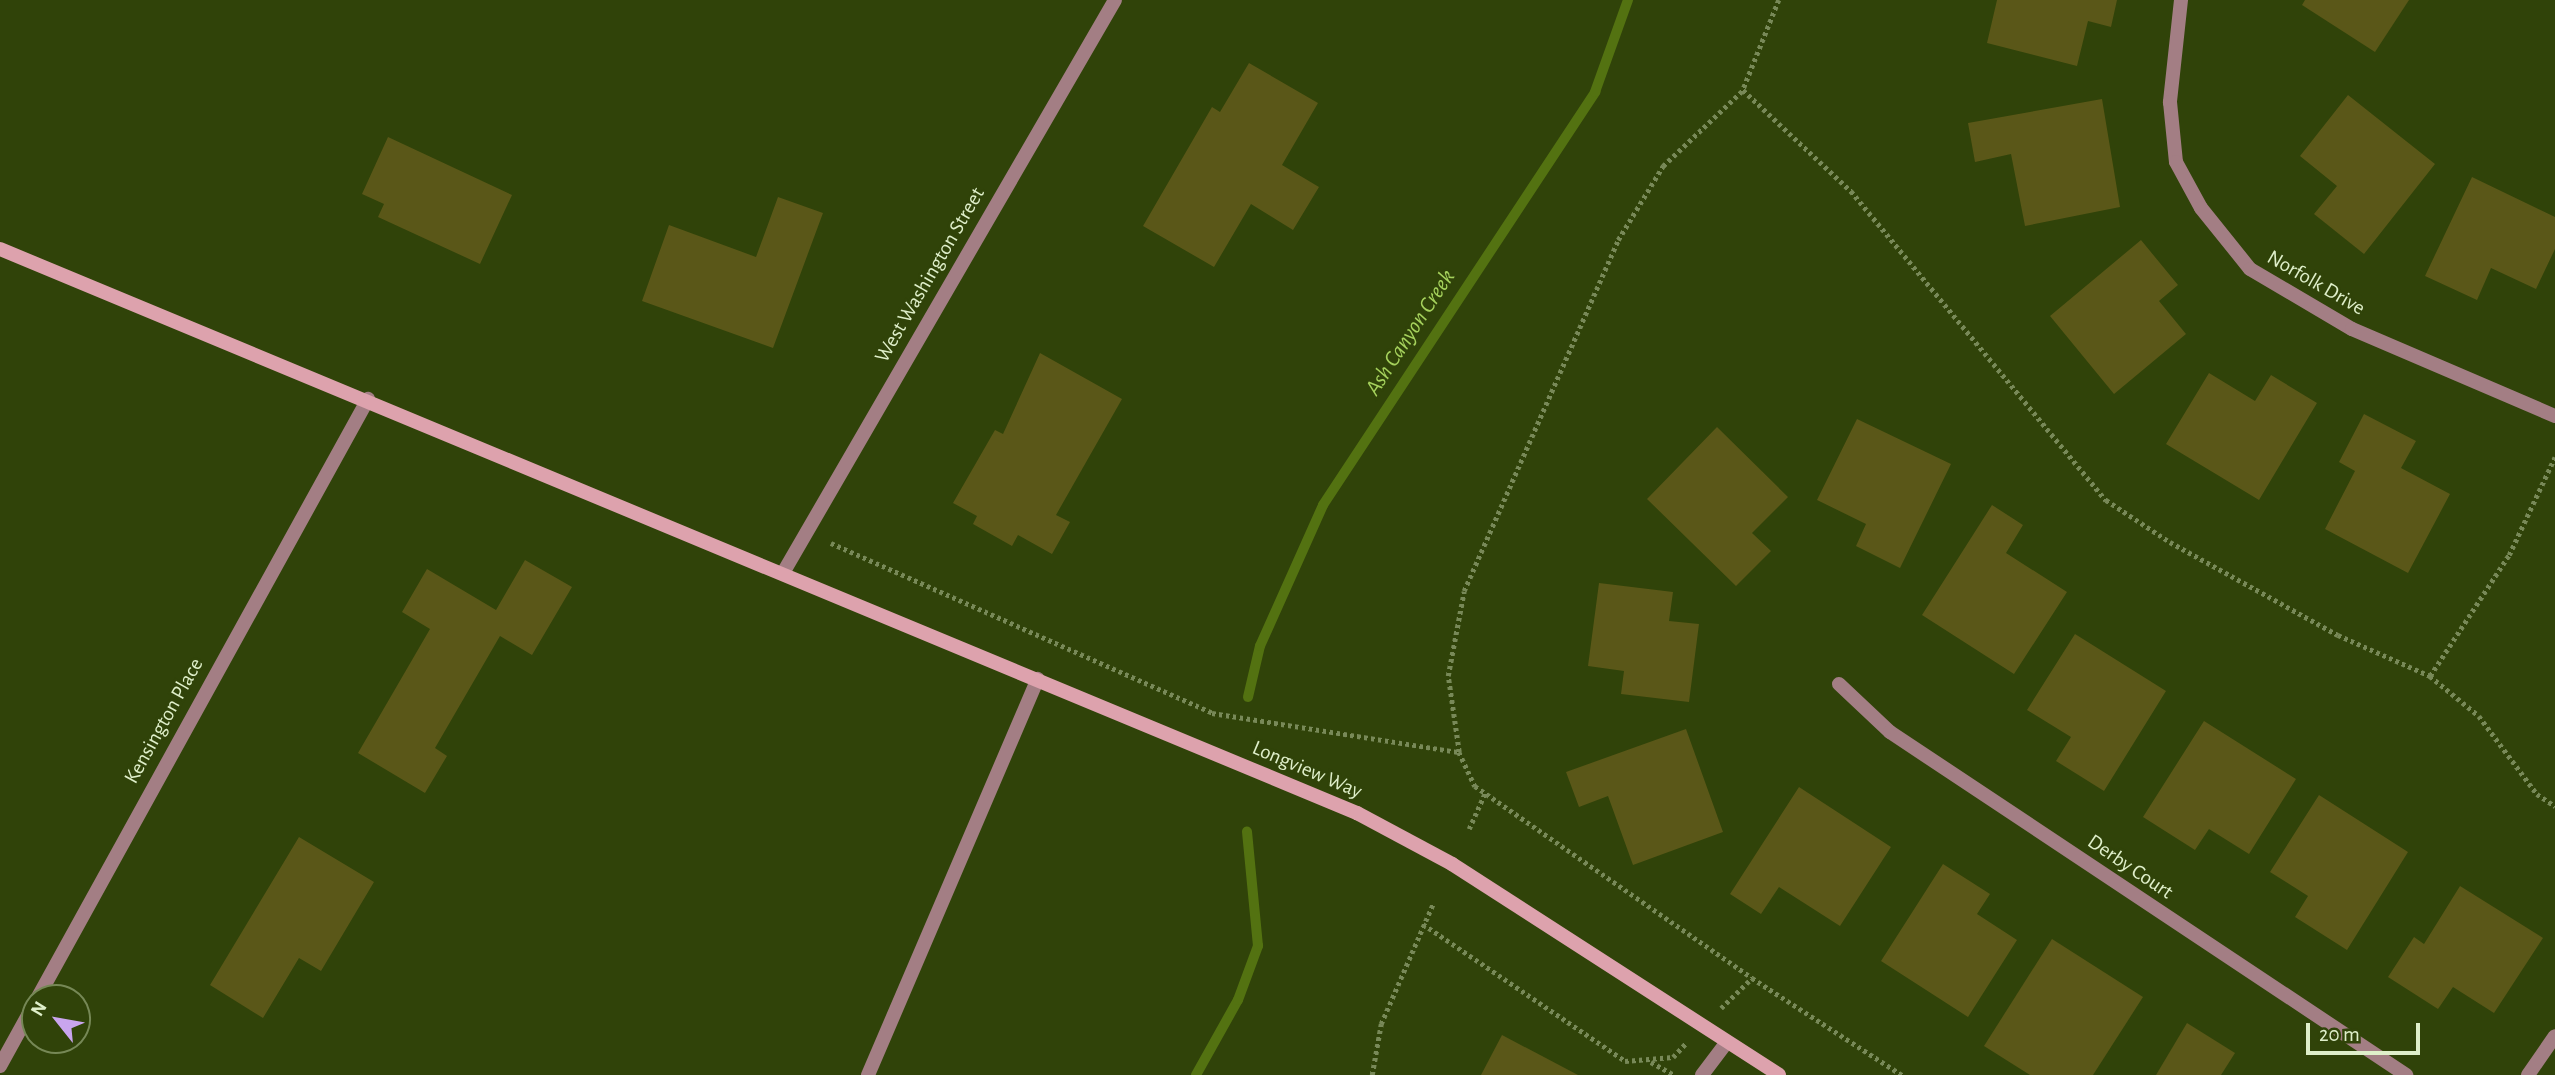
<!DOCTYPE html>
<style>
body{margin:0}
#map{position:relative;width:2555px;height:1075px;overflow:hidden;background:#304309;font-family:"Alegreya Sans",sans-serif}
div>[style]{position:absolute}
.stream>*{height:10px;margin:-5px;padding:0 5px;transform-origin:5px;border-radius:5px;background:#537211}
.building>*{inset:0;background:#5a5718}
.path>*{height:4.5px;margin-top:-2.25px;transform-origin:0;background:repeating-linear-gradient(90deg,#788958 0 3.5px,transparent 0 7px)}
.street>*{height:14px;margin:-7px;padding:0 7px;transform-origin:7px;border-radius:7px;background:#a37e84}
.secondary>*{height:14px;margin:-7px;padding:0 7px;transform-origin:7px;border-radius:7px;background:#dda2ad}
span{translate:-50% -50%;white-space:nowrap;text-align:center;line-height:1.15;-webkit-text-stroke:5px #304309;paint-order:stroke}
.street-label{font-size:21px;color:#dfefca}
.water-label{font-size:23px;color:#a5d15c;font-style:italic}
.north{position:absolute;left:21px;top:984px;width:70px;height:70px;box-sizing:border-box;background:#304309;border:2px solid #768856;border-radius:50%;rotate:301deg;font-size:19px;font-weight:700;line-height:28px;text-align:center;color:#dfefca}
.north::after{content:'';display:block;margin:auto;width:24px;height:32px;background:#c9a5ee;clip-path:polygon(50% 0,100% 100%,50% 72%,0 100%)}
.scale{position:absolute;left:2306px;top:1023px;width:114px;height:32px;box-sizing:border-box;border:4px solid #dfefca;border-top:0;padding-left:9px;font-size:21px;line-height:24px;white-space:nowrap;color:#dfefca;-webkit-text-stroke:5px #304309;paint-order:stroke}
</style>
<div id="map">
<div class="stream">
<i style="left:1248px;top:697px;width:52px;rotate:-76.8deg"></i>
<i style="left:1260px;top:646px;width:154px;rotate:-65.9deg"></i>
<i style="left:1323px;top:505px;width:495px;rotate:-56.6deg"></i>
<i style="left:1595px;top:92px;width:98px;rotate:-70.3deg"></i>
<i style="left:1196px;top:1075px;width:86px;rotate:-60.8deg"></i>
<i style="left:1238px;top:1000px;width:58px;rotate:-69.7deg"></i>
<i style="left:1258px;top:946px;width:115px;rotate:-95.5deg"></i>
</div>
<div class="building">
<i style="clip-path:polygon(1997px 0,2117px 0,2111px 27px,2088px 21px,2077px 66px,1987px 43px)"></i>
<i style="clip-path:polygon(2305px 0,2409px 0,2375px 52px,2302px 5px)"></i>
<i style="clip-path:polygon(1249px 63px,1318px 103px,1282px 165px,1319px 187px,1293px 230px,1251px 204px,1214px 267px,1143px 226px,1212px 107px,1220px 112px)"></i>
<i style="clip-path:polygon(2348px 95px,2435px 164px,2364px 254px,2314px 214px,2337px 186px,2300px 156px)"></i>
<i style="clip-path:polygon(2102px 99px,2120px 207px,2025px 226px,2011px 154px,1975px 162px,1968px 123px)"></i>
<i style="clip-path:polygon(388px 137px,512px 195px,480px 264px,378px 217px,384px 204px,362px 194px)"></i>
<i style="clip-path:polygon(2472px 177px,2555px 217px,2555px 249px,2536px 289px,2491px 268px,2477px 300px,2425px 276px)"></i>
<i style="clip-path:polygon(778px 197px,823px 213px,773px 348px,642px 301px,669px 225px,756px 257px)"></i>
<i style="clip-path:polygon(2141px 240px,2178px 285px,2159px 301px,2186px 334px,2114px 394px,2050px 316px)"></i>
<i style="clip-path:polygon(1040px 353px,1122px 399px,1056px 515px,1070px 522px,1052px 554px,1018px 535px,1012px 546px,973px 524px,977px 516px,953px 503px,995px 430px,1003px 434px)"></i>
<i style="clip-path:polygon(2209px 373px,2255px 401px,2271px 375px,2317px 403px,2259px 500px,2166px 444px)"></i>
<i style="clip-path:polygon(2364px 414px,2416px 441px,2401px 468px,2450px 494px,2408px 573px,2325px 529px,2355px 471px,2339px 462px)"></i>
<i style="clip-path:polygon(1857px 419px,1951px 464px,1900px 568px,1856px 546px,1866px 524px,1817px 500px)"></i>
<i style="clip-path:polygon(1717px 427px,1788px 497px,1752px 533px,1771px 551px,1736px 586px,1647px 499px)"></i>
<i style="clip-path:polygon(1992px 505px,2023px 525px,2006px 553px,2067px 592px,2014px 674px,1922px 615px)"></i>
<i style="clip-path:polygon(525px 560px,572px 587px,532px 655px,500px 636px,435px 748px,447px 756px,425px 793px,358px 753px,430px 629px,402px 612px,427px 569px,496px 610px)"></i>
<i style="clip-path:polygon(1599px 583px,1673px 592px,1669px 621px,1699px 624px,1689px 702px,1621px 694px,1624px 671px,1588px 666px)"></i>
<i style="clip-path:polygon(2075px 634px,2166px 691px,2104px 791px,2056px 761px,2071px 737px,2027px 710px)"></i>
<i style="clip-path:polygon(2204px 721px,2296px 779px,2249px 854px,2209px 829px,2195px 850px,2143px 817px)"></i>
<i style="clip-path:polygon(1686px 729px,1723px 832px,1633px 865px,1608px 796px,1579px 807px,1566px 772px)"></i>
<i style="clip-path:polygon(1799px 787px,1891px 847px,1840px 926px,1779px 887px,1761px 914px,1730px 894px)"></i>
<i style="clip-path:polygon(2319px 795px,2408px 852px,2347px 950px,2295px 917px,2308px 896px,2270px 872px)"></i>
<i style="clip-path:polygon(299px 837px,374px 882px,321px 971px,299px 958px,263px 1018px,210px 985px)"></i>
<i style="clip-path:polygon(1943px 864px,1990px 894px,1977px 914px,2017px 940px,1968px 1017px,1881px 961px)"></i>
<i style="clip-path:polygon(2460px 886px,2543px 938px,2494px 1013px,2453px 987px,2438px 1009px,2388px 977px,2414px 937px,2424px 944px)"></i>
<i style="clip-path:polygon(2052px 939px,2143px 997px,2093px 1075px,2030px 1075px,1984px 1046px)"></i>
<i style="clip-path:polygon(2187px 1023px,2235px 1053px,2221px 1075px,2156px 1075px)"></i>
<i style="clip-path:polygon(1502px 1035px,1578px 1075px,1481px 1075px)"></i>
</div>
<div class="path">
<i style="left:1779px;top:0;width:97px;rotate:111.8deg"></i>
<i style="left:1743px;top:90px;width:148px;rotate:43.1deg"></i>
<i style="left:1851px;top:191px;width:401px;rotate:50.5deg"></i>
<i style="left:2106px;top:500px;width:77px;rotate:33.3deg"></i>
<i style="left:2170px;top:542px;width:192px;rotate:29deg"></i>
<i style="left:2338px;top:635px;width:101px;rotate:24deg"></i>
<i style="left:2430px;top:676px;width:145px;rotate:-56.9deg"></i>
<i style="left:2509px;top:555px;width:108px;rotate:-64.9deg"></i>
<i style="left:831px;top:543px;width:417px;rotate:24deg"></i>
<i style="left:1212px;top:713px;width:250px;rotate:9deg"></i>
<i style="left:1459px;top:752px;width:77px;rotate:-98.2deg"></i>
<i style="left:1448px;top:676px;width:86px;rotate:-79.3deg"></i>
<i style="left:1464px;top:591px;width:383px;rotate:-66.3deg"></i>
<i style="left:1618px;top:240px;width:87px;rotate:-58.7deg"></i>
<i style="left:1663px;top:166px;width:110px;rotate:-43.5deg"></i>
<i style="left:2430px;top:676px;width:63px;rotate:39.2deg"></i>
<i style="left:2479px;top:716px;width:97px;rotate:53.4deg"></i>
<i style="left:2537px;top:794px;width:22px;rotate:34deg"></i>
<i style="left:1459px;top:752px;width:38px;rotate:65deg"></i>
<i style="left:1475px;top:786px;width:337px;rotate:34.7deg"></i>
<i style="left:1469px;top:829px;width:39px;rotate:-66deg"></i>
<i style="left:1423px;top:924px;width:244px;rotate:34.1deg"></i>
<i style="left:1625px;top:1061px;width:48px;rotate:-4.8deg"></i>
<i style="left:1673px;top:1057px;width:18px;rotate:-47deg"></i>
<i style="left:1721px;top:1008px;width:43px;rotate:-44.1deg"></i>
<i style="left:1752px;top:978px;width:179px;rotate:32.9deg"></i>
<i style="left:1651px;top:1062px;width:26px;rotate:29deg"></i>
<i style="left:1372px;top:1075px;width:52px;rotate:-80deg"></i>
<i style="left:1381px;top:1024px;width:131px;rotate:-66.6deg"></i>
</div>
<div class="street">
<i style="left:2181px;top:0;width:103px;rotate:96.2deg"></i>
<i style="left:2170px;top:102px;width:60px;rotate:84.3deg"></i>
<i style="left:2176px;top:162px;width:52px;rotate:61.5deg"></i>
<i style="left:2201px;top:208px;width:78px;rotate:51.2deg"></i>
<i style="left:2250px;top:269px;width:118px;rotate:30.5deg"></i>
<i style="left:2352px;top:329px;width:221px;rotate:23.2deg"></i>
<i style="left:783px;top:573px;width:662px;rotate:-59.91deg"></i>
<i style="left:1839px;top:684px;width:70px;rotate:43.3deg"></i>
<i style="left:1890px;top:732px;width:620px;rotate:33.61deg"></i>
<i style="left:0;top:1066px;width:762px;rotate:-61.11deg"></i>
<i style="left:868px;top:1075px;width:431px;rotate:-66.8deg"></i>
<i style="left:1702px;top:1075px;width:41px;rotate:-52.9deg"></i>
<i style="left:2528px;top:1075px;width:47px;rotate:-55.3deg"></i>
</div>
<div class="secondary">
<i style="left:0;top:249px;width:1470px;rotate:22.57deg"></i>
<i style="left:1357px;top:813px;width:108px;rotate:28.2deg"></i>
<i style="left:1452px;top:864px;width:389px;rotate:32.8deg"></i>
</div>
<div class="street-label">
<span style="left:930px;top:275px;rotate:-60deg">West Washington Street</span>
<span style="left:2316px;top:283px;rotate:30deg">Norfolk Drive</span>
<span style="left:164px;top:721px;rotate:-61deg">Kensington Place</span>
<span style="left:1307px;top:770px;rotate:23deg">Longview Way</span>
<span style="left:2130px;top:867px;rotate:34deg">Derby Court</span>
</div>
<div class="water-label">
<span style="left:1411px;top:333px;rotate:-57deg">Ash Canyon Creek</span>
</div>
<div class="north">N</div>
<div class="scale">20 m</div>
</div>
